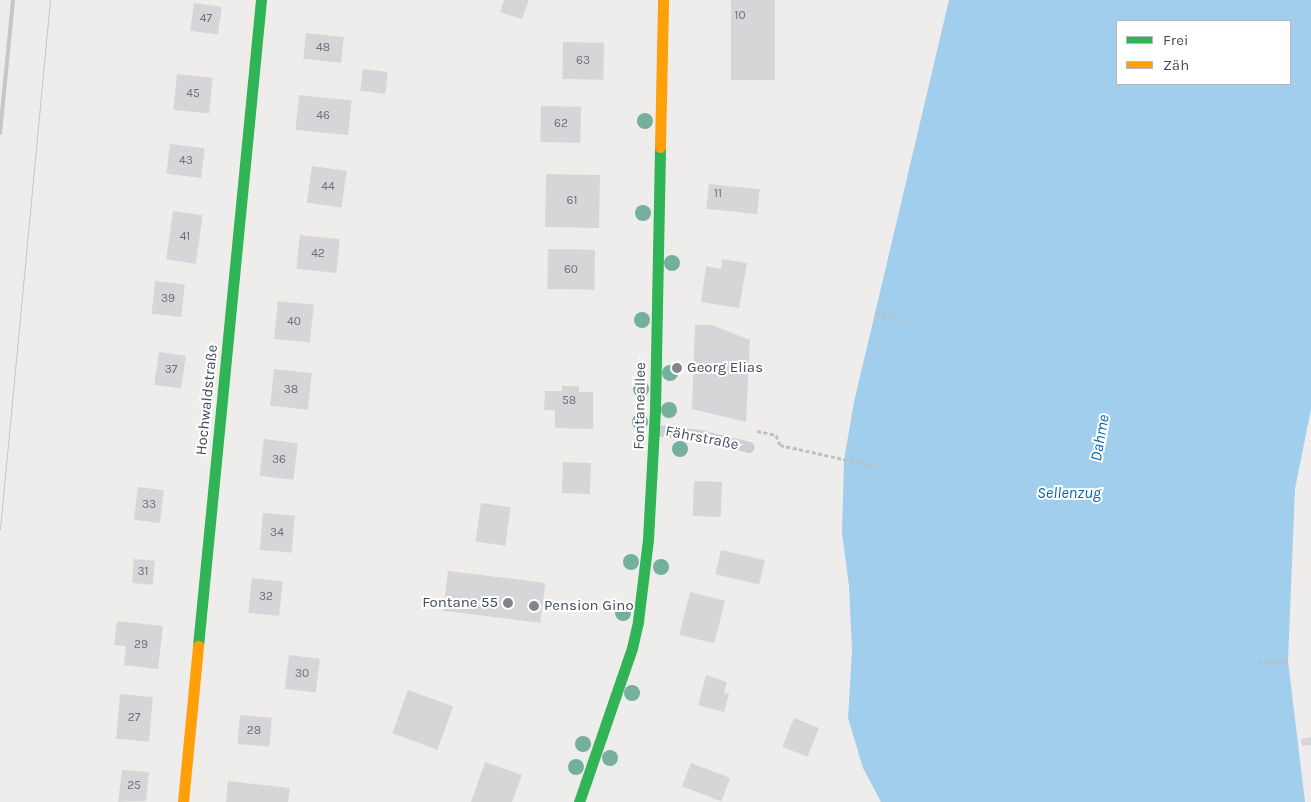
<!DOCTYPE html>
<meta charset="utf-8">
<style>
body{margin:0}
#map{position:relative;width:1311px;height:802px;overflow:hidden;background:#eeedec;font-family:Karla,sans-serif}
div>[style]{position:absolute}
.water>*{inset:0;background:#a2ceee}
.building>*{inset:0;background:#d6d6d8;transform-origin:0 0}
.path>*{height:3px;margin-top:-1.5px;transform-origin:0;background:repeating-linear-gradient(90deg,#b7c3c2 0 4px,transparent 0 6.5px)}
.lane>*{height:11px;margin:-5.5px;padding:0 5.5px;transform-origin:5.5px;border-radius:5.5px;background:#cdced2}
.fast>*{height:11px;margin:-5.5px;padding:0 5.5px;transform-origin:5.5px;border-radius:5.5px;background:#30b455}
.slow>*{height:11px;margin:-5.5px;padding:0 5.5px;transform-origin:5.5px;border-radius:5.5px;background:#ff9f0a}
.tram>*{height:1px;margin:-0.5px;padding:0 0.5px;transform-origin:0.5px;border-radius:0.5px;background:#c5c6c9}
.rail>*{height:4px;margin:-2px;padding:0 2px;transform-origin:2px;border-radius:2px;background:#c5c6c9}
.trees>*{width:16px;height:16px;margin:-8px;border-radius:50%;background:#75af9e}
.dots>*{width:14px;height:14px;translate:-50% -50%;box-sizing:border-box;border:2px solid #fff;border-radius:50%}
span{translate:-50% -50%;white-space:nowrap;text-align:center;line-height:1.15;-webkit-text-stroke:4px #fff;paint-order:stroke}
.number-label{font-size:12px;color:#696f7b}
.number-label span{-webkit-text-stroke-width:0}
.poi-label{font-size:15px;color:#434b5a}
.left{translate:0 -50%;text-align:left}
.right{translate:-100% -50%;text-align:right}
.street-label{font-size:15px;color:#434b5a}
.water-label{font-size:16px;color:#0566ab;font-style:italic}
.legend{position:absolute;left:1116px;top:20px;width:175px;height:65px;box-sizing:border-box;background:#fff;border:1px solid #b4b7bd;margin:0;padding:6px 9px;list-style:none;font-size:15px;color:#434b5a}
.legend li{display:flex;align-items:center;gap:10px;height:25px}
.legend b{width:25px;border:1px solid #b4b7bd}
</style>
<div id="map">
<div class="water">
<i style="clip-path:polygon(evenodd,949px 0,1311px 0,1311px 409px,1295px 489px,1288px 661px,1305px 802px,881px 802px,863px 768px,848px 718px,852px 651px,849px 586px,842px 533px,844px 460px,854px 402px,949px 0,1117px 21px,1290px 21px,1290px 84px,1117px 84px,1117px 21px)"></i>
</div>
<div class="building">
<i style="clip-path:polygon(504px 0,529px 0,522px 19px,500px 12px)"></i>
<i style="left:731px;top:0;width:44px;height:80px"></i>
<i style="left:194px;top:3px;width:28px;height:28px;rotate:8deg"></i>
<i style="left:306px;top:33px;width:38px;height:26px;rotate:6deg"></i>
<i style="left:563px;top:42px;width:41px;height:37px;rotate:1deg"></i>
<i style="left:363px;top:69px;width:25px;height:22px;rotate:7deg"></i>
<i style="left:177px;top:74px;width:36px;height:36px;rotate:6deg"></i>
<i style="left:299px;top:95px;width:53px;height:35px;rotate:6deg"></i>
<i style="left:541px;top:106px;width:40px;height:36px;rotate:1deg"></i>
<i style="left:170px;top:144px;width:35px;height:30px;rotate:7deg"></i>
<i style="left:312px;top:166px;width:35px;height:37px;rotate:8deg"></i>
<i style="left:546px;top:174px;width:54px;height:53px;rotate:1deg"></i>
<i style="left:709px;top:184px;width:51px;height:25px;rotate:6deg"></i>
<i style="left:173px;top:211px;width:30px;height:49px;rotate:8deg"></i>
<i style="left:300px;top:235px;width:40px;height:34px;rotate:6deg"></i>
<i style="left:548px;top:249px;width:47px;height:40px;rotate:1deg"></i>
<i style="clip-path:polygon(722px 259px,747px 263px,739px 308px,701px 302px,706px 266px,721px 269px)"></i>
<i style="left:155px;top:281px;width:30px;height:33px;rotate:6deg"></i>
<i style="left:278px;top:301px;width:36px;height:38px;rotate:6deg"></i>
<i style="clip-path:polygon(695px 325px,712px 325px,750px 340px,746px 422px,692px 409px)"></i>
<i style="left:159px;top:352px;width:27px;height:33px;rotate:8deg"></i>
<i style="left:274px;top:369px;width:38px;height:37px;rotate:6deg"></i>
<i style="clip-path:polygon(562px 386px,579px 386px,579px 392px,593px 392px,593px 429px,555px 428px,555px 410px,544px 410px,545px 391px,562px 391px)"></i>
<i style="left:264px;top:439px;width:34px;height:37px;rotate:7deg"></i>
<i style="left:563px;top:462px;width:28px;height:31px;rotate:2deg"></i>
<i style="left:694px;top:481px;width:28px;height:35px;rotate:2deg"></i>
<i style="left:138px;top:487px;width:26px;height:33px;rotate:7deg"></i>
<i style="left:481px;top:503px;width:30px;height:39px;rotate:8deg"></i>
<i style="left:263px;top:513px;width:32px;height:37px;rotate:5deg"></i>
<i style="left:721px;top:550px;width:45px;height:25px;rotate:13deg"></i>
<i style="left:134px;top:559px;width:21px;height:24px;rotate:5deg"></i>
<i style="left:448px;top:571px;width:98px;height:40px;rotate:7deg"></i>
<i style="left:252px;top:578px;width:31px;height:35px;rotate:6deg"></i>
<i style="left:690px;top:592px;width:36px;height:44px;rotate:14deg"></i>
<i style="clip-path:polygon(117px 621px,163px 626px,158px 669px,124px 665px,126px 646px,114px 645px)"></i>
<i style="left:289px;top:655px;width:31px;height:34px;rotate:7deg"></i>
<i style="clip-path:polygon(706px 675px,727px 682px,724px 693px,729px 694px,724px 712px,698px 705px)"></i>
<i style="left:408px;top:690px;width:48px;height:46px;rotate:20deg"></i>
<i style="left:120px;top:694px;width:33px;height:45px;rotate:5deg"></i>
<i style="left:240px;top:715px;width:32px;height:29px;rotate:5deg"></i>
<i style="left:794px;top:718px;width:27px;height:31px;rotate:22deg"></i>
<i style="clip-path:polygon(1311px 737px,1311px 745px,1302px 746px,1301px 739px)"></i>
<i style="clip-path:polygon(485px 762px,522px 775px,512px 802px,471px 802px)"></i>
<i style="left:691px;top:763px;width:42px;height:25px;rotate:21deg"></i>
<i style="clip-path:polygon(122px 770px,149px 772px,146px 801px,118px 802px)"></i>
<i style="clip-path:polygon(228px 781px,290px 788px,288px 802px,226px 802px)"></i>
</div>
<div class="path">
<i style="left:876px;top:313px;width:30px;rotate:15deg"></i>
<i style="left:757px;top:431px;width:19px;rotate:12deg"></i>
<i style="left:776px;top:435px;width:11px;rotate:68deg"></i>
<i style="left:780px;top:445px;width:97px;rotate:12.5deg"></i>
<i style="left:1258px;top:662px;width:30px;rotate:-2deg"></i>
</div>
<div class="lane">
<i style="left:655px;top:430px;width:45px;rotate:6.3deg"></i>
<i style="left:700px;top:435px;width:50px;rotate:13.8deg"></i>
</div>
<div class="fast">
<i style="left:198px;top:646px;width:649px;rotate:-84.43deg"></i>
<i style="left:579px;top:802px;width:163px;rotate:-71deg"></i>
<i style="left:632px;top:648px;width:28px;rotate:-77deg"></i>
<i style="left:638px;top:621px;width:83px;rotate:-83deg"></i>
<i style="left:648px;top:539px;width:129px;rotate:-86.9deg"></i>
<i style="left:655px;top:410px;width:263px;rotate:-88.9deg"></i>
</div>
<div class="slow">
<i style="left:660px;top:147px;width:147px;rotate:-88.8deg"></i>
<i style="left:183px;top:802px;width:157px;rotate:-84.5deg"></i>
</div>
<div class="tram">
<i style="left:0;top:529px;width:531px;rotate:-84.6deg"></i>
</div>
<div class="rail">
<i style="left:0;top:133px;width:134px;rotate:-84.4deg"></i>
</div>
<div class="trees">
<i style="left:645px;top:121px"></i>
<i style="left:643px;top:213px"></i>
<i style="left:672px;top:263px"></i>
<i style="left:642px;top:320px"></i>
<i style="left:670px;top:373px"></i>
<i style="left:641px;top:389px"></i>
<i style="left:669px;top:410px"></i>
<i style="left:640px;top:422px"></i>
<i style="left:680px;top:449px"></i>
<i style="left:631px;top:562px"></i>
<i style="left:661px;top:567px"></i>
<i style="left:623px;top:613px"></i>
<i style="left:632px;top:693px"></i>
<i style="left:583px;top:744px"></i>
<i style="left:610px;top:758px"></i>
<i style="left:576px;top:767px"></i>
</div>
<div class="dots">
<i style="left:677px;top:368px;background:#7f848d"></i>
<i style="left:508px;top:603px;background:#7f848d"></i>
<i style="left:534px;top:606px;background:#7f848d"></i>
</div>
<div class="number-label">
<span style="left:740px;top:16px">10</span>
<span style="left:206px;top:19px">47</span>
<span style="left:323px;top:48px">48</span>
<span style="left:583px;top:61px">63</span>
<span style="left:193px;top:94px">45</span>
<span style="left:323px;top:116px">46</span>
<span style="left:561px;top:124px">62</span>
<span style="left:186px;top:161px">43</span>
<span style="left:328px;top:187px">44</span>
<span style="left:718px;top:194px">11</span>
<span style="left:572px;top:201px">61</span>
<span style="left:185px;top:237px">41</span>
<span style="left:318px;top:254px">42</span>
<span style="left:571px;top:270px">60</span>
<span style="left:168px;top:299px">39</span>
<span style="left:294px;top:322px">40</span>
<span style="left:171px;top:370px">37</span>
<span style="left:291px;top:390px">38</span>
<span style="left:569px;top:401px">58</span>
<span style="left:279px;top:460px">36</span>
<span style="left:149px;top:505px">33</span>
<span style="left:277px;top:533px">34</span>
<span style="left:143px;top:572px">31</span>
<span style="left:266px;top:597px">32</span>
<span style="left:141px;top:645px">29</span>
<span style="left:302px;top:674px">30</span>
<span style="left:134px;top:718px">27</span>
<span style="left:254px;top:731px">28</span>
<span style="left:134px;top:786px">25</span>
</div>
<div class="poi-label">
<span class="left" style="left:687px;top:368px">Georg Elias</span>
<span class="right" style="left:498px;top:603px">Fontane 55</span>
<span class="left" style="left:544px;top:606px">Pension Gino</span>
</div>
<div class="street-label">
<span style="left:207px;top:400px;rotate:-84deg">Hochwaldstraße</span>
<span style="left:640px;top:406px;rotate:-89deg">Fontaneallee</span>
<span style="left:702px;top:438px;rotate:11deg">Fährstraße</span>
</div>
<div class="water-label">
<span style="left:1100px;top:438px;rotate:-80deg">Dahme</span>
<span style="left:1069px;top:493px">Sellenzug</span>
</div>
<ul class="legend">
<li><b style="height:6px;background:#30b455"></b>Frei</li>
<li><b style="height:6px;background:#ff9f0a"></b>Zäh</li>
</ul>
</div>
